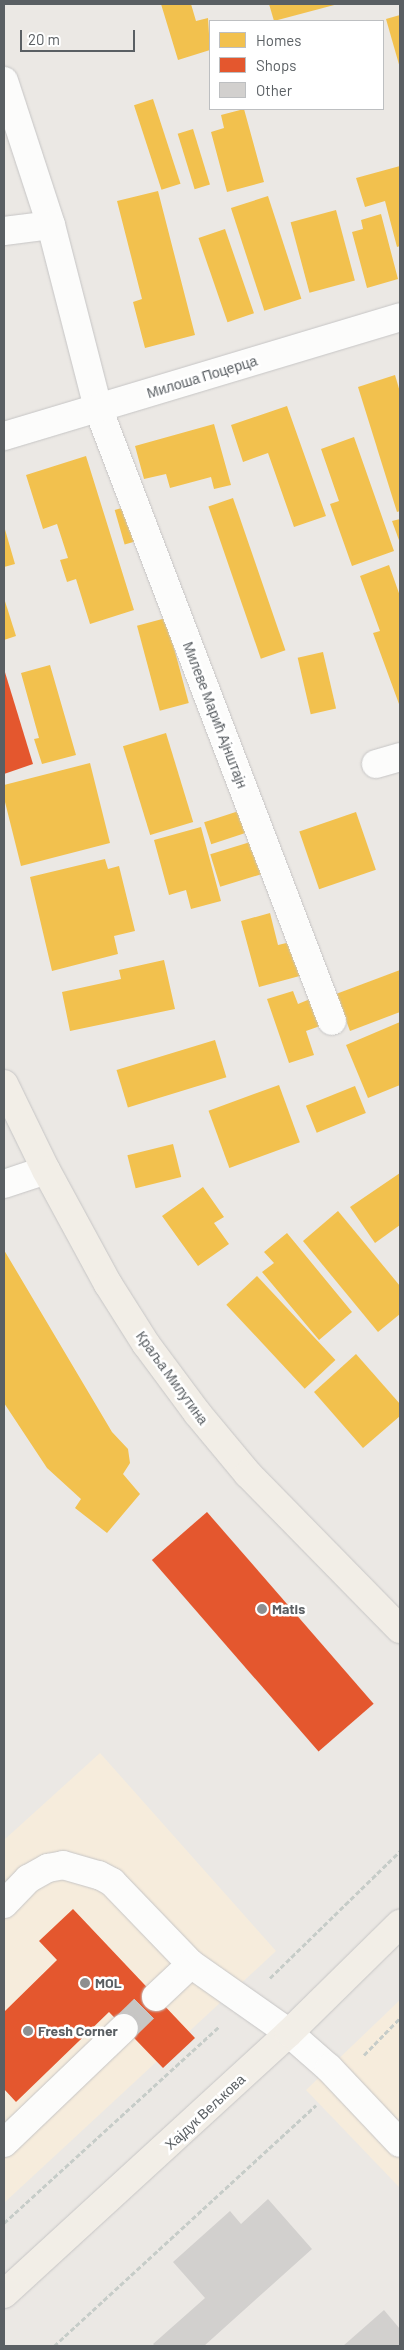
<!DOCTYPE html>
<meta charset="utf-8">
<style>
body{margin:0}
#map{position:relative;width:404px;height:2350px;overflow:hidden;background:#ebe8e4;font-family:Barlow,sans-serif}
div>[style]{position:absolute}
.commercial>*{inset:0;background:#f6ecdc}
.homes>*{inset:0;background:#f2c14e;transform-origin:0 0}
.shops>*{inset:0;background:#e4572e;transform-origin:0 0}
.building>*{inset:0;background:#d2d0ce}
.minor-tunnel>*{height:28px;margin-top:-14px;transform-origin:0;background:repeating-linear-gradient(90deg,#c7c6c4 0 28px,transparent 0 42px)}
.path>*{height:3px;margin-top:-1.5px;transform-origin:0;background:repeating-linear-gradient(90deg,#c6ccc8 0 5px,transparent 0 7.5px)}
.roads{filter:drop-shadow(0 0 1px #c6c5c5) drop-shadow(0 0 1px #c6c5c5)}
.minor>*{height:28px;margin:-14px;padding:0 14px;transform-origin:14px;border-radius:14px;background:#fcfcfb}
.major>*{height:28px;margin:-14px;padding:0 14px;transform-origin:14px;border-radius:14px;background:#f2eee7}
.dots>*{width:14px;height:14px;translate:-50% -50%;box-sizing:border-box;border:2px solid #fff;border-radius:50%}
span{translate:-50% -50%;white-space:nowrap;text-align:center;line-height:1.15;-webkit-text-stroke:5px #fff;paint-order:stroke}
.street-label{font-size:14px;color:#5a5f63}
.poi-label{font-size:14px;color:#5a5f63;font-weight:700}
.left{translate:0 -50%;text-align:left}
.frame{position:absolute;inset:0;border:5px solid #5a5f63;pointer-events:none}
.legend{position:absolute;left:209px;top:20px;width:175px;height:90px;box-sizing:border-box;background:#fff;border:1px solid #bdbfc1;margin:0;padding:6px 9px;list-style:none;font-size:15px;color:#5a5f63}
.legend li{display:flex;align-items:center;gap:10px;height:25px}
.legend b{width:25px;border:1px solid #bdbfc1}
.scale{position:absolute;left:20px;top:30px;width:115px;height:22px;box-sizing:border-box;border:2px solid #5a5f63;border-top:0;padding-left:6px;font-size:15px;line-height:18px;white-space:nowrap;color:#5a5f63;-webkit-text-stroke:4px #fff;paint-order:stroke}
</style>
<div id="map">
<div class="commercial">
<i style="clip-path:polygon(100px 1753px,276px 1951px,4px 2203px,4px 1840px)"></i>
<i style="clip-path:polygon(400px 2000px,400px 2188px,306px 2090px)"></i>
</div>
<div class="homes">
<i style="clip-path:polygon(161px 4px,191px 4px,196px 21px,208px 18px,210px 50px,178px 60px)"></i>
<i style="clip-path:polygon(269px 4px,338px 4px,274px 21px)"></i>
<i style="clip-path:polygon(400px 15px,400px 68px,386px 19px)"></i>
<i style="left:153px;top:99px;width:89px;height:20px;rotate:72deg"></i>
<i style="clip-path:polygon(244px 109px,264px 182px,227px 192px,211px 132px,224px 128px,221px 115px)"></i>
<i style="left:193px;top:129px;width:58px;height:16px;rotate:73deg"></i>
<i style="clip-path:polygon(400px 166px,400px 246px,397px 247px,385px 201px,365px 207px,356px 178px)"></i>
<i style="clip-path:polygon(158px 191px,195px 335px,145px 348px,133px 302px,142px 299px,117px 201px)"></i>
<i style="left:268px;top:196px;width:108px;height:39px;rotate:72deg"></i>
<i style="left:336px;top:210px;width:73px;height:47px;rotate:75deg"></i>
<i style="clip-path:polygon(381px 214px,398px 279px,367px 288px,352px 232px,363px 229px,361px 220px)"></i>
<i style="left:225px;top:229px;width:89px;height:28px;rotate:71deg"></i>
<i style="clip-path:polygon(395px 375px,400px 392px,400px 511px,397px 512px,358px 387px)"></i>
<i style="clip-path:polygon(287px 406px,326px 516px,294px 527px,268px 453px,243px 462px,231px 425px)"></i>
<i style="clip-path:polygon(214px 424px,231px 485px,214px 489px,211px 477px,170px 488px,166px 474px,144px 479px,135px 446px)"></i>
<i style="clip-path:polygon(354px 437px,394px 551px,352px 566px,330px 504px,339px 501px,321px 449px)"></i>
<i style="clip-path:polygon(86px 456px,134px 610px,90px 624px,76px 579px,67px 582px,60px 560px,68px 558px,57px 524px,43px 529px,26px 475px)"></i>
<i style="left:233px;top:498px;width:161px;height:26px;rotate:71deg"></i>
<i style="left:132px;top:505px;width:36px;height:18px;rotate:74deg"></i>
<i style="clip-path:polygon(400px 519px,400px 543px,392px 521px)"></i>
<i style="clip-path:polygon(4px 526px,15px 564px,4px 567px)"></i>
<i style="clip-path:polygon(389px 565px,400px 596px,399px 704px,373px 633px,380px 631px,360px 576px)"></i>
<i style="clip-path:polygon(4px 598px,16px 636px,4px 640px)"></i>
<i style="left:166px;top:618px;width:88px;height:30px;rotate:75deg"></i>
<i style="left:323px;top:652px;width:58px;height:26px;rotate:77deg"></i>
<i style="clip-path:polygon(50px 665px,76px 755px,42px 764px,34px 739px,39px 738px,21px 673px)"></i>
<i style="left:166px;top:733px;width:93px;height:45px;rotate:73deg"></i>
<i style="clip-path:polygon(90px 763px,110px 843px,21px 866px,4px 798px,4px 785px)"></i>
<i style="left:245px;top:809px;width:23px;height:43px;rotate:72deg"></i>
<i style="left:356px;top:812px;width:61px;height:60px;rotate:71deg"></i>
<i style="clip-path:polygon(201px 827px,221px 901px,191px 909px,186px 890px,169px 895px,154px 840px)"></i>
<i style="left:260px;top:839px;width:34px;height:52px;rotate:73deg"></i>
<i style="clip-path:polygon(105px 859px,108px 869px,119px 866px,135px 931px,114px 936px,118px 954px,52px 971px,30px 877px)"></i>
<i style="clip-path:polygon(270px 913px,278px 945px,299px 940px,307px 974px,259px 987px,241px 921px)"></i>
<i style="clip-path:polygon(164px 960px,175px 1009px,70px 1031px,62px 992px,121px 979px,119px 970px)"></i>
<i style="clip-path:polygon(400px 970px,400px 1012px,350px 1031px,336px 994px)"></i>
<i style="clip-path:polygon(293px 991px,298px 1004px,310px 999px,320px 1026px,306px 1031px,314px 1055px,289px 1063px,267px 999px)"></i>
<i style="clip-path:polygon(400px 1022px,400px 1085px,368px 1098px,346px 1045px)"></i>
<i style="left:215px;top:1040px;width:39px;height:103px;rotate:73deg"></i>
<i style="left:279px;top:1085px;width:61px;height:75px;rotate:70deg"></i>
<i style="left:355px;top:1086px;width:29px;height:53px;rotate:68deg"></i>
<i style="left:173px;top:1144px;width:34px;height:47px;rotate:76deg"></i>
<i style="clip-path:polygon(400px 1173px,400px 1225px,375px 1243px,350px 1207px)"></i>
<i style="clip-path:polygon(203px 1187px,224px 1217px,214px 1223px,229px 1244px,198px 1266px,162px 1216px)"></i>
<i style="clip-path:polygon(338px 1211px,400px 1286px,400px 1314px,378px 1332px,303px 1241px)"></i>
<i style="clip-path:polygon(287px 1233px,352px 1312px,319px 1340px,262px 1272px,274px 1263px,264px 1252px)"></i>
<i style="clip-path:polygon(4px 1250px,112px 1432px,128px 1449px,130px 1463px,123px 1474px,140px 1494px,107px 1533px,75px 1508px,81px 1499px,47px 1468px,4px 1403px)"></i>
<i style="left:257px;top:1276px;width:115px;height:42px;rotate:47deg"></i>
<i style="clip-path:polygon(356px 1354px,400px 1404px,400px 1416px,363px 1448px,314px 1392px)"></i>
</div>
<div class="shops">
<i style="clip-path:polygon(4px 669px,33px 764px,4px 774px)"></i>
<i style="left:207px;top:1512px;width:254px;height:73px;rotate:49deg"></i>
<i style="clip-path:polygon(73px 1909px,195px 2038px,163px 2068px,109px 2012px,16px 2102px,4px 2089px,4px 2012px,57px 1960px,39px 1941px)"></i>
</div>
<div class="building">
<i style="clip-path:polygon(268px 2199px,312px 2249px,204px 2346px,155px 2346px,153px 2344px,205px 2298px,173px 2262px,230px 2211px,241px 2224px)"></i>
<i style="clip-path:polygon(384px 2310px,400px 2329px,400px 2346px,343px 2346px)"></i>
</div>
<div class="minor-tunnel">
<i style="left:124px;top:2028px;width:45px;rotate:-44.1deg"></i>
</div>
<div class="path">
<i style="left:270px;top:1978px;width:182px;rotate:-44.3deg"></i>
<i style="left:364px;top:2055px;width:52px;rotate:-45.8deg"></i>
<i style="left:4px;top:2223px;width:292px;rotate:-42.4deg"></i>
<i style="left:54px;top:2346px;width:356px;rotate:-42.6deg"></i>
</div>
<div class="roads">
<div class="minor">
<i style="left:4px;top:81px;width:151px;rotate:71.9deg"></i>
<i style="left:51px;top:225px;width:189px;rotate:75.6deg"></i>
<i style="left:98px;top:408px;width:656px;rotate:69.11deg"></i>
<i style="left:4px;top:231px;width:47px;rotate:-7.3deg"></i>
<i style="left:4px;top:436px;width:413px;rotate:-16.7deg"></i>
<i style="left:376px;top:764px;width:25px;rotate:-16deg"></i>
<i style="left:4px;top:1184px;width:44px;rotate:-18.4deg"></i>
<i style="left:4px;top:1904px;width:35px;rotate:-46deg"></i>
<i style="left:28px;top:1879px;width:23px;rotate:-29deg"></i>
<i style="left:48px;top:1868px;width:15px;rotate:-11deg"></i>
<i style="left:63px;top:1865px;width:37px;rotate:16deg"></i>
<i style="left:99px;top:1875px;width:15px;rotate:28deg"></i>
<i style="left:112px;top:1882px;width:114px;rotate:46.1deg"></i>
<i style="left:191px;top:1964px;width:120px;rotate:35.1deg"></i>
<i style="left:289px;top:2033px;width:53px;rotate:41.2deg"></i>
<i style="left:329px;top:2068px;width:103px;rotate:46.6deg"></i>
<i style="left:156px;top:1997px;width:48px;rotate:-43.3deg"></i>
<i style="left:4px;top:2143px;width:166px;rotate:-43.8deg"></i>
</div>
<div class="major">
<i style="left:4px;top:1084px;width:96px;rotate:64deg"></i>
<i style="left:46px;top:1170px;width:130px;rotate:61.5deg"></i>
<i style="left:108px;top:1284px;width:71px;rotate:57.7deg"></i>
<i style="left:146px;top:1344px;width:87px;rotate:53.4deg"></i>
<i style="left:198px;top:1414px;width:78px;rotate:50.2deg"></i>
<i style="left:248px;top:1474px;width:217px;rotate:45.6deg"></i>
<i style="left:4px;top:2294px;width:386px;rotate:-42.5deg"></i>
<i style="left:289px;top:2033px;width:156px;rotate:-44.5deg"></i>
</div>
</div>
<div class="dots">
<i style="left:262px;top:1609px;background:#8d8f90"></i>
<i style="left:85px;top:1983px;background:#8d8f90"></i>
<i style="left:28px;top:2031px;background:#8d8f90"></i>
</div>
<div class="street-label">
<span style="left:202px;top:377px;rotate:-17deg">Милоша Поцерца</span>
<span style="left:215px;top:715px;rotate:69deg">Милеве Марић Ајнштајн</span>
<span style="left:172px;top:1378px;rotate:54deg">Краља Милутина</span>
<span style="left:205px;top:2112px;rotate:-43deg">Хајдук Вељкова</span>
</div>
<div class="poi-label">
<span class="left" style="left:272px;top:1609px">Matis</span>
<span class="left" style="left:95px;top:1983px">MOL</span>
<span class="left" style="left:38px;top:2031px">Fresh Corner</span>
</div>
<div class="frame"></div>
<ul class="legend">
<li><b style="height:14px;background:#f2c14e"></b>Homes</li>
<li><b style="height:14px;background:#e4572e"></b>Shops</li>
<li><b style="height:14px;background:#d2d0ce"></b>Other</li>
</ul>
<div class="scale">20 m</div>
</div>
